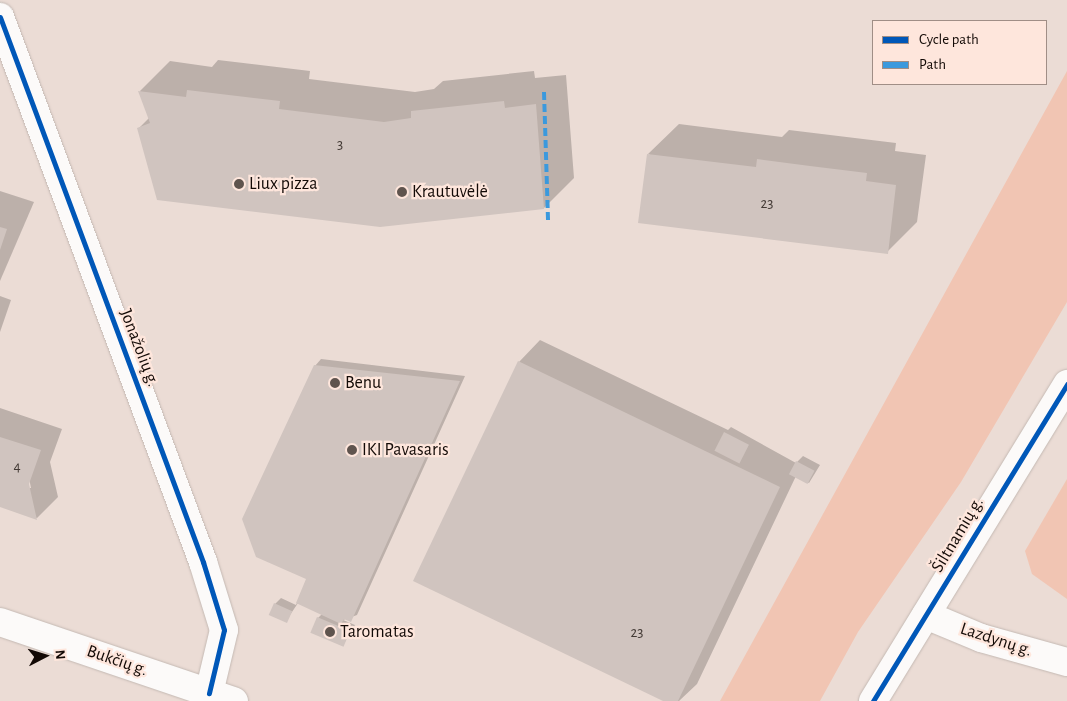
<!DOCTYPE html>
<meta charset="utf-8">
<style>
body{margin:0}
#map{position:relative;width:1067px;height:701px;overflow:hidden;background:#ebdcd5;font-family:"Alegreya Sans",sans-serif}
div>[style]{position:absolute}
.green>*{inset:0;background:#f1c5b3}
.shadow>*{inset:0;background:#0003}
.building>*{inset:0;background:#d0c4bf;transform-origin:0 0}
.roads{filter:drop-shadow(0 0 1px #c4b9b3) drop-shadow(0 0 1px #c4b9b3)}
.minor>*{height:28px;margin:-14px;padding:0 14px;transform-origin:14px;border-radius:14px;background:#fcfaf9}
.tertiary>*{height:28px;margin:-14px;padding:0 14px;transform-origin:14px;border-radius:14px;background:#fcfaf9}
.quiet>*{height:4px;margin-top:-2px;transform-origin:0;background:repeating-linear-gradient(90deg,#3b99dd 0 8px,transparent 0 12px)}
.cycleway>*{height:5px;margin:-2.5px;padding:0 2.5px;transform-origin:2.5px;border-radius:2.5px;background:#0057b8}
.dots>*{width:14px;height:14px;translate:-50% -50%;box-sizing:border-box;border:2px solid #fee6dc;border-radius:50%}
span{translate:-50% -50%;white-space:nowrap;text-align:center;line-height:1.15;-webkit-text-stroke:4.5px #fee6dc;paint-order:stroke}
.number-label{font-size:15px;color:#433a35}
.number-label span{-webkit-text-stroke-width:0}
.poi-label{font-size:18px;color:#130a06}
.left{translate:0 -50%;text-align:left}
.street-label{font-size:18px;color:#130a06}
.legend{position:absolute;left:872px;top:20px;width:175px;height:65px;box-sizing:border-box;background:#fee6dc;border:1px solid #a08e86;margin:0;padding:6px 9px;list-style:none;font-size:15px;color:#130a06}
.legend li{display:flex;align-items:center;gap:10px;height:25px}
.legend b{width:25px;border:1px solid #a08e86}
.north{position:absolute;left:20px;top:631px;width:50px;height:50px;-webkit-text-stroke:4px #fee6dc;paint-order:stroke;rotate:85deg;font-size:14px;font-weight:700;line-height:20px;text-align:center;color:#130a06}
.north::after{content:'';display:block;margin:auto;width:18px;height:22px;background:#130a06;clip-path:polygon(50% 0,100% 100%,50% 72%,0 100%)}
</style>
<div id="map">
<div class="green">
<i style="clip-path:polygon(1067px 71px,1067px 302px,961px 482px,858px 632px,820px 701px,720px 701px)"></i>
<i style="clip-path:polygon(1067px 479px,1067px 599px,1032px 574px,1025px 551px)"></i>
</div>
<div class="shadow">
<i style="clip-path:polygon(218px 60px,310px 71px,309px 79px,415px 92px,434px 89px,443px 81px,534px 71px,535px 78px,566px 75px,574px 178px,544px 208px,139px 128px,149px 118px,140px 91px,170px 61px,212px 67px)"></i>
<i style="clip-path:polygon(679px 124px,782px 137px,789px 130px,896px 143px,895px 151px,926px 155px,917px 222px,887px 252px,648px 154px)"></i>
<i style="clip-path:polygon(0 191px,34px 202px,0 281px)"></i>
<i style="clip-path:polygon(0 296px,11px 300px,0 332px)"></i>
<i style="clip-path:polygon(540px 340px,728px 430px,731px 427px,796px 463px,803px 456px,820px 465px,809px 483px,796px 476px,697px 684px,679px 701px,666px 701px,519px 362px)"></i>
<i style="clip-path:polygon(321px 359px,465px 376px,357px 615px,343px 620px,355px 625px,343px 645px,318px 618px,322px 614px,298px 603px,286px 621px,275px 604px,281px 598px,296px 605px,308px 578px,315px 366px)"></i>
<i style="clip-path:polygon(evenodd,0 408px,62px 429px,50px 462px,58px 497px,37px 518px,0 506px,0 408px,29px 478px,31px 488px,29px 488px,29px 478px)"></i>
</div>
<div class="building">
<i style="clip-path:polygon(187px 90px,280px 101px,279px 109px,384px 122px,411px 118px,411px 111px,504px 101px,505px 108px,536px 104px,544px 209px,380px 227px,157px 200px,137px 128px,150px 123px,138px 91px,186px 97px)"></i>
<i style="clip-path:polygon(647px 154px,756px 167px,757px 159px,810px 166px,867px 173px,866px 181px,896px 185px,888px 254px,638px 223px)"></i>
<i style="clip-path:polygon(0 227px,7px 229px,0 250px)"></i>
<i style="clip-path:polygon(518px 361px,780px 487px,678px 701px,663px 701px,413px 581px)"></i>
<i style="clip-path:polygon(314px 365px,460px 381px,351px 622px,344px 619px,341px 624px,296px 603px,306px 579px,256px 557px,242px 519px)"></i>
<i style="left:724px;top:432px;width:28px;height:21px;rotate:27deg"></i>
<i style="clip-path:polygon(0 437px,41px 450px,29px 484px,37px 520px,0 507px)"></i>
<i style="left:796px;top:461px;width:21px;height:15px;rotate:28deg"></i>
<i style="left:274px;top:603px;width:20px;height:13px;rotate:24deg"></i>
<i style="left:317px;top:617px;width:36px;height:17px;rotate:23deg"></i>
</div>
<div class="roads">
<div class="minor">
<i style="left:0;top:17px;width:582px;rotate:69.57deg"></i>
<i style="left:203px;top:562px;width:71px;rotate:72.8deg"></i>
<i style="left:224px;top:630px;width:65px;rotate:103.4deg"></i>
<i style="left:926px;top:615px;width:60px;rotate:22.7deg"></i>
<i style="left:981px;top:638px;width:89px;rotate:15.6deg"></i>
<i style="left:0;top:622px;width:247px;rotate:18.7deg"></i>
</div>
<div class="tertiary">
<i style="left:873px;top:701px;width:372px;rotate:-58.5deg"></i>
</div>
</div>
<div class="quiet">
<i style="left:544px;top:92px;width:129px;rotate:88.2deg"></i>
</div>
<div class="cycleway">
<i style="left:0;top:17px;width:582px;rotate:69.57deg"></i>
<i style="left:203px;top:562px;width:71px;rotate:72.8deg"></i>
<i style="left:224px;top:630px;width:65px;rotate:103.4deg"></i>
<i style="left:873px;top:701px;width:372px;rotate:-58.5deg"></i>
</div>
<div class="dots">
<i style="left:239px;top:184px;background:#5f544e"></i>
<i style="left:402px;top:192px;background:#5f544e"></i>
<i style="left:335px;top:383px;background:#5f544e"></i>
<i style="left:352px;top:450px;background:#5f544e"></i>
<i style="left:330px;top:632px;background:#5f544e"></i>
</div>
<div class="number-label">
<span style="left:340px;top:145px">3</span>
<span style="left:767px;top:204px">23</span>
<span style="left:17px;top:467px">4</span>
<span style="left:637px;top:633px">23</span>
</div>
<div class="poi-label">
<span class="left" style="left:249px;top:184px">Liux pizza</span>
<span class="left" style="left:412px;top:192px">Krautuvėlė</span>
<span class="left" style="left:345px;top:383px">Benu</span>
<span class="left" style="left:362px;top:450px">IKI Pavasaris</span>
<span class="left" style="left:340px;top:632px">Taromatas</span>
</div>
<div class="street-label">
<span style="left:139px;top:348px;rotate:69deg">Jonažolių g.</span>
<span style="left:958px;top:535px;rotate:-59deg">Šiltnamių g.</span>
<span style="left:996px;top:640px;rotate:18deg">Lazdynų g.</span>
<span style="left:117px;top:661px;rotate:19deg">Bukčių g.</span>
</div>
<ul class="legend">
<li><b style="height:6px;background:#0057b8"></b>Cycle path</li>
<li><b style="height:6px;background:#3b99dd"></b>Path</li>
</ul>
<div class="north">N</div>
</div>
